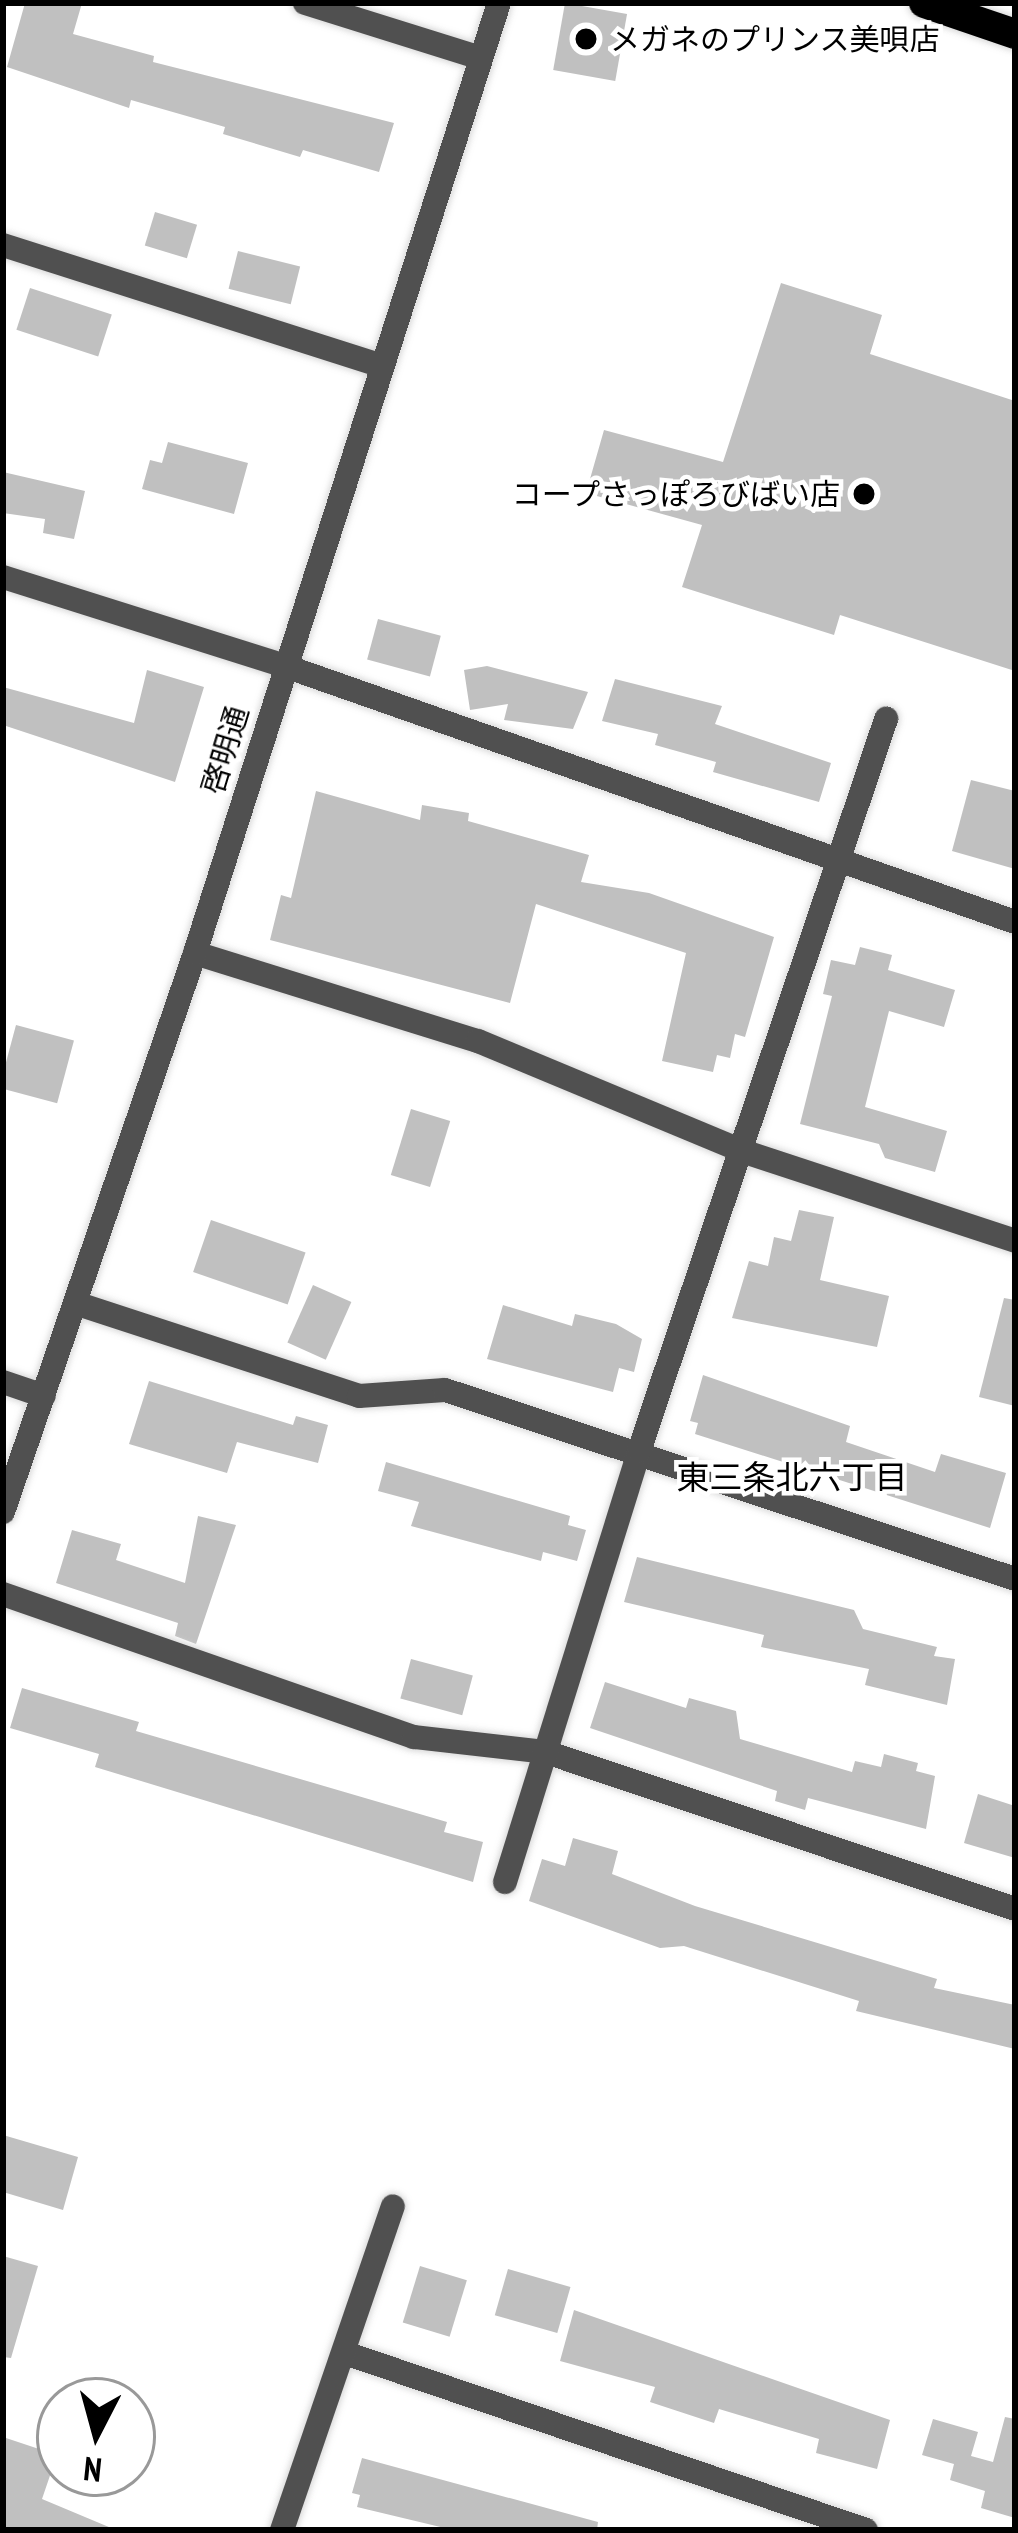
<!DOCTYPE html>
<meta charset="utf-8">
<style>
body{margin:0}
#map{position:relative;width:1018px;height:2533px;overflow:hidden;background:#fff;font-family:"PT Sans Narrow","Noto Sans JP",sans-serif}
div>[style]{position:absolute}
.building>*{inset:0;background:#c0c0c0;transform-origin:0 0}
.roads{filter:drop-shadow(0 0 3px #dbdbdb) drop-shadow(0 0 3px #dbdbdb)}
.minor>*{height:24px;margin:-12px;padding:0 12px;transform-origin:12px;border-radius:12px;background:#505050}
.tertiary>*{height:24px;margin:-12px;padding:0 12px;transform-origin:12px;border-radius:12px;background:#505050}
.primary>*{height:30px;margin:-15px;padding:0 15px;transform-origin:15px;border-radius:15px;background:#000}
.dots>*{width:33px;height:33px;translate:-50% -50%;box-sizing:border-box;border:6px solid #fff;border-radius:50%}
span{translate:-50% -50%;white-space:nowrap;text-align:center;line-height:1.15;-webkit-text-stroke:9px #fff;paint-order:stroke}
.poi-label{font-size:30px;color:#000}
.left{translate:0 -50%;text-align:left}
.right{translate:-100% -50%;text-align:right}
.street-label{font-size:30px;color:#000}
.neighbourhood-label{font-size:33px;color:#000}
.frame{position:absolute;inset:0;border:6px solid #000;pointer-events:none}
.north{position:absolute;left:36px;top:2377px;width:120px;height:120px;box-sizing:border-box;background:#fff;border:3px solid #999;border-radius:50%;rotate:186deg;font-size:33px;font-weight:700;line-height:48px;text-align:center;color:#000}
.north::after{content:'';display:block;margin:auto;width:42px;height:54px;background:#000;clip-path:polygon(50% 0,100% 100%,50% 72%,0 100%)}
</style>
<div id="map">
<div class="building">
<i style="clip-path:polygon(25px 3px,82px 3px,73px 34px,154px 56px,153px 62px,394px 123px,379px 172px,303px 150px,300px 157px,223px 134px,225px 127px,131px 100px,129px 108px,7px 67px)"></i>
<i style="left:565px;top:3px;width:63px;height:68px;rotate:10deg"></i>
<i style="left:155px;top:212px;width:44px;height:35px;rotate:17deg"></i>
<i style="left:238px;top:251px;width:64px;height:39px;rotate:14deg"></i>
<i style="clip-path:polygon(781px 283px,882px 315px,870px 354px,1015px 401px,1015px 671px,840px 615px,834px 635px,682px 587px,702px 525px,586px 493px,604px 430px,723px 462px)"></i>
<i style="left:30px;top:288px;width:86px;height:44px;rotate:18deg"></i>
<i style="clip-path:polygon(168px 442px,248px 463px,234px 514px,142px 489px,150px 460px,162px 463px)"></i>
<i style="clip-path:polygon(3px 472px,85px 491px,74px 539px,43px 533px,45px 519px,3px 513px)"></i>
<i style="left:378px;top:619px;width:65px;height:42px;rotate:15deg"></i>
<i style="clip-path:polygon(487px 666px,588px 692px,573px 729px,504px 720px,508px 704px,470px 710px,464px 670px)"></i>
<i style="clip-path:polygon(147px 670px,204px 687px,175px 782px,3px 725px,3px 687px,134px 723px)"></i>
<i style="clip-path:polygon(615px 679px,722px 706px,715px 724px,831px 763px,819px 802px,713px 772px,716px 762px,655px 745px,658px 734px,602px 721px)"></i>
<i style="clip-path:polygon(971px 780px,1015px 791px,1015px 869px,952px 851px)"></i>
<i style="clip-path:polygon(316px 791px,420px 820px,422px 805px,469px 813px,468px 821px,589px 855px,581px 882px,649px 893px,774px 937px,745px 1037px,735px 1034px,730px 1058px,717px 1055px,713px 1072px,662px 1061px,686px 953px,536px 904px,510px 1003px,270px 940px,281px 895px,291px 898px)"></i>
<i style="clip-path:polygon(860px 947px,892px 955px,888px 970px,955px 990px,944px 1027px,889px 1011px,865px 1107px,947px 1131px,935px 1172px,885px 1158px,879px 1144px,800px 1124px,832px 996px,823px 994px,831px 960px,855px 965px)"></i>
<i style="left:16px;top:1025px;width:60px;height:65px;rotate:15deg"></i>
<i style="left:411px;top:1109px;width:41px;height:69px;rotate:17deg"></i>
<i style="clip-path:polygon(799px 1210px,834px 1217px,820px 1280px,889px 1296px,877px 1347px,732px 1318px,749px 1261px,768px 1266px,774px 1237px,791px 1241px)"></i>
<i style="left:211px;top:1220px;width:100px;height:55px;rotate:19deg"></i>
<i style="left:313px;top:1285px;width:42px;height:63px;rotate:24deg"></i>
<i style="clip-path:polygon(1004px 1298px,1015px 1300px,1015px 1406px,979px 1397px)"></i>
<i style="clip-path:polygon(503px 1305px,572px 1326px,575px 1314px,616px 1324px,642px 1339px,634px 1372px,619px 1368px,613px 1392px,487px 1359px)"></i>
<i style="clip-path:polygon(703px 1375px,850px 1426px,846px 1442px,935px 1472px,941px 1454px,1006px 1473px,990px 1528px,695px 1434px,698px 1423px,690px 1421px)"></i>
<i style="clip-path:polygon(149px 1381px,293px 1425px,296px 1416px,328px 1425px,318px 1463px,237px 1442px,227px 1473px,129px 1444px)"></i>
<i style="clip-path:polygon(386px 1462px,570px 1516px,568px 1525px,586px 1530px,577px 1561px,543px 1552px,541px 1561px,411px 1526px,419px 1502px,378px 1491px)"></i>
<i style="clip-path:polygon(198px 1516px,236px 1525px,196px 1644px,175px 1636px,178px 1623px,56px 1583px,72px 1530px,121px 1544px,116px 1560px,185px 1583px)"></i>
<i style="clip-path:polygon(637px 1557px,854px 1610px,863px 1629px,937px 1647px,934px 1656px,955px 1659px,947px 1705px,865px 1685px,869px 1669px,761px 1647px,764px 1635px,624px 1602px)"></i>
<i style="left:411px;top:1659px;width:64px;height:41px;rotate:15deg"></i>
<i style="clip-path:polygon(605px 1682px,686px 1708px,689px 1698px,736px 1711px,740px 1739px,852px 1772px,855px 1761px,881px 1767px,884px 1754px,918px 1763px,916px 1771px,935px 1776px,926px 1829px,808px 1798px,805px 1810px,775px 1801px,777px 1791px,590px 1728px)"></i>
<i style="clip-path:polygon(22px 1688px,139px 1722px,136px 1731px,447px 1822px,444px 1832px,483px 1842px,473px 1882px,95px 1767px,99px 1754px,10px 1728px)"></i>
<i style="clip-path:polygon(978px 1794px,1015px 1806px,1015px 1858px,964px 1843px)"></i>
<i style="clip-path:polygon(573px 1838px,618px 1851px,612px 1874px,695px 1906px,937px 1979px,934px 1988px,1015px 2005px,1015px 2049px,856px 2011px,859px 2001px,684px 1946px,660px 1948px,529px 1901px,542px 1859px,565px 1866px)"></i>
<i style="clip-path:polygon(3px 2135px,78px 2157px,63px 2210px,3px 2192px)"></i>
<i style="clip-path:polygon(3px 2256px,38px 2266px,11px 2358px,3px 2357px)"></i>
<i style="left:420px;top:2266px;width:49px;height:59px;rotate:17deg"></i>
<i style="left:508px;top:2269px;width:65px;height:48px;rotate:16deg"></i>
<i style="clip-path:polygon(574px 2310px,890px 2420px,877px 2469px,816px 2453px,819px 2439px,719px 2409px,714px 2423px,650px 2402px,655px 2387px,560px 2361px)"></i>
<i style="clip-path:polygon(1005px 2417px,1015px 2419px,1015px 2518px,981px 2508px,985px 2491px,950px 2480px,954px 2464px,922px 2455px,933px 2419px,978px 2432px,971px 2456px,993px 2462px)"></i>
<i style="clip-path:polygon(3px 2437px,57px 2455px,42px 2499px,116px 2530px,3px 2530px)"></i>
<i style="clip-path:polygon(362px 2458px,598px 2522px,597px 2530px,453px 2530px,357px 2507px,360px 2495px,352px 2493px)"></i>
</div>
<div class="roads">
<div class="minor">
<i style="left:305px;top:3px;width:183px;rotate:17.4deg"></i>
<i style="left:3px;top:245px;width:396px;rotate:17.7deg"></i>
<i style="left:3px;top:577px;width:293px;rotate:17.5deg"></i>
<i style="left:282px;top:665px;width:777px;rotate:19.32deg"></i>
<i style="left:195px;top:953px;width:296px;rotate:17.3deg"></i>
<i style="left:478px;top:1041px;width:286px;rotate:22.6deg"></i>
<i style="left:742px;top:1151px;width:287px;rotate:18.2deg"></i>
<i style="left:75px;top:1303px;width:299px;rotate:18.1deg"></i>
<i style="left:359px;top:1396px;width:86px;rotate:-4deg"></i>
<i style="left:445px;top:1390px;width:601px;rotate:18.34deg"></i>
<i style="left:3px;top:1382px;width:43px;rotate:18.9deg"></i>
<i style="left:3px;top:1594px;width:435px;rotate:19.2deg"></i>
<i style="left:414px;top:1737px;width:133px;rotate:6.5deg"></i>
<i style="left:546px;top:1752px;width:495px;rotate:18.5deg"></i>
<i style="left:505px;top:1882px;width:451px;rotate:-72.7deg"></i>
<i style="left:639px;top:1451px;width:773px;rotate:-71.35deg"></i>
<i style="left:345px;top:2353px;width:550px;rotate:18.76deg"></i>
<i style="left:282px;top:2530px;width:342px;rotate:-71.1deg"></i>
</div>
<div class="tertiary">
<i style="left:3px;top:1512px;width:591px;rotate:-71.04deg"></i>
<i style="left:195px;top:953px;width:997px;rotate:-72.26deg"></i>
</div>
<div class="primary">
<i style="left:924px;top:3px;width:96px;rotate:18.8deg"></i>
</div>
</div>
<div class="dots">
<i style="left:586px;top:39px;background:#000"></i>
<i style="left:864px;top:494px;background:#000"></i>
</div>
<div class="poi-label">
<span class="left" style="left:610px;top:39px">メガネのプリンス美唄店</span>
<span class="right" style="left:840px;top:494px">コープさっぽろびばい店</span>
</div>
<div class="street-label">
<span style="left:225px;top:750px;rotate:-73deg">啓明通</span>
</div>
<div class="neighbourhood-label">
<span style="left:792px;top:1477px">東三条北六丁目</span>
</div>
<div class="frame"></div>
<div class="north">N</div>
</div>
